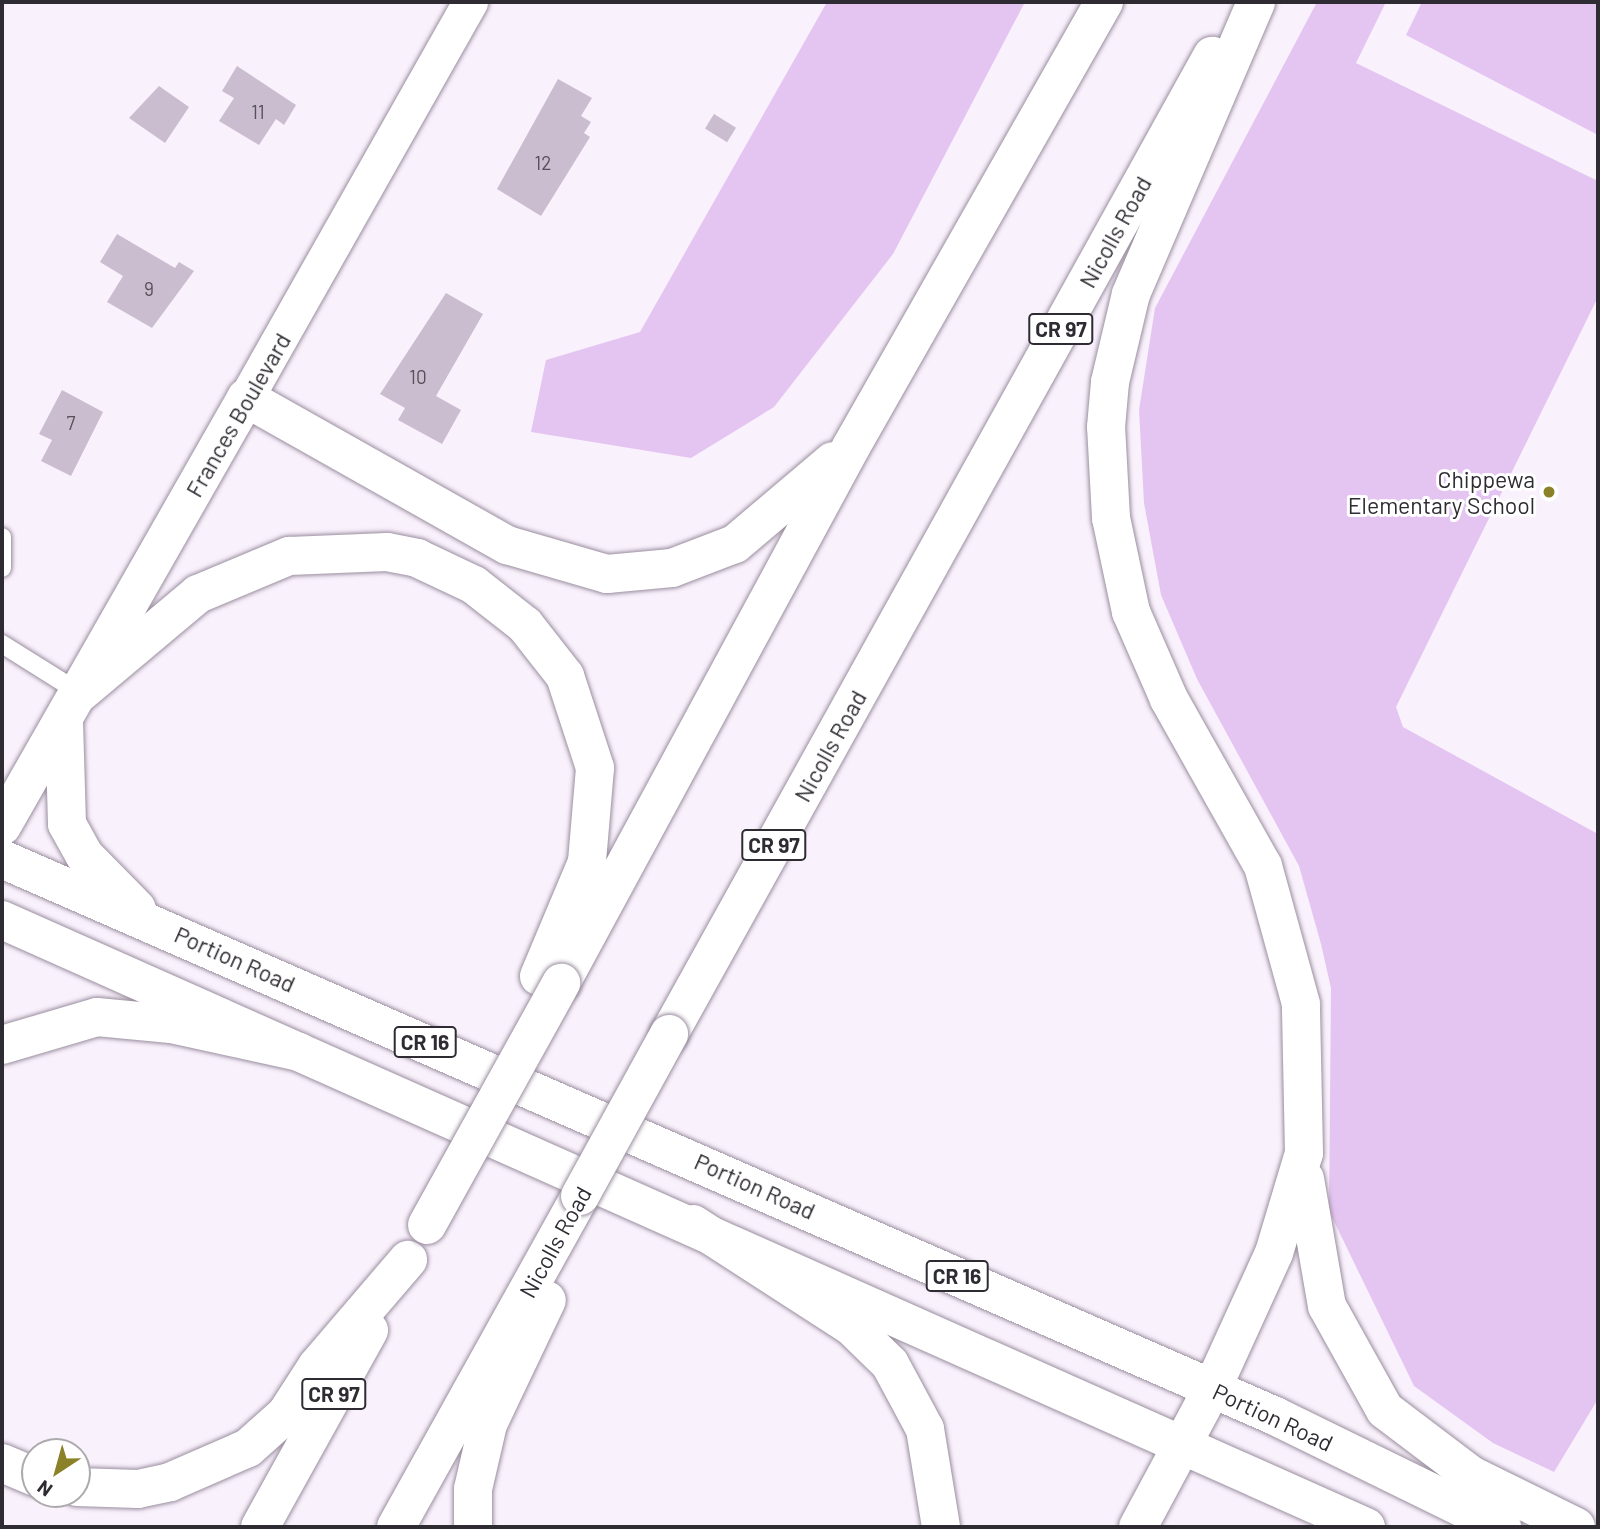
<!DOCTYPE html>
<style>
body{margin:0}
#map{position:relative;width:1600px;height:1529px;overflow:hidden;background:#f9f1fc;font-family:Barlow,sans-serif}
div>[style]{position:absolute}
.green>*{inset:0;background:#e4c5f2}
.building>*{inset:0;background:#cabdcf;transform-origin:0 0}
.roads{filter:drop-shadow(0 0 2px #9a8e9f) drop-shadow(0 0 2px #9a8e9f)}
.lane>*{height:18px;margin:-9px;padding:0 9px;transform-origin:9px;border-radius:9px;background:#fff}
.street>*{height:35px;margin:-17.5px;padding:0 17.5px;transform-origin:17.5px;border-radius:17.5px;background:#fff}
.secondary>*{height:38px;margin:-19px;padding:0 19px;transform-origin:19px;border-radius:19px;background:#fff}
.primary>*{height:38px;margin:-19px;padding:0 19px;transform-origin:19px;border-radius:19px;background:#fff}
.highway>*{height:38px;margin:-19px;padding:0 19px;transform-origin:19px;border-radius:19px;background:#fff}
.bridges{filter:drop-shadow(0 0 2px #9a8e9f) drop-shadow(0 0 2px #9a8e9f)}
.highway-bridge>*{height:38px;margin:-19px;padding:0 19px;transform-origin:19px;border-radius:19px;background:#fff}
.dots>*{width:19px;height:19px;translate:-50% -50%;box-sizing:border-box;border:4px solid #fff;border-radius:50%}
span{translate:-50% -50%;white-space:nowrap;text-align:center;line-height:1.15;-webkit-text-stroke:6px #fff;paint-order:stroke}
.number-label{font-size:19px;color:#565059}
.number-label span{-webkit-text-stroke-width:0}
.shield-label span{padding:2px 5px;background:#fff;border:2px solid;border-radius:5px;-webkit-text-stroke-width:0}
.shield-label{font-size:21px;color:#2f2b32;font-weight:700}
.street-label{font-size:23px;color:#2f2b32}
.poi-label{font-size:23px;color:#2f2b32}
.right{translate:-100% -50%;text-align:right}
.frame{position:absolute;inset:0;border:4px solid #2f2b32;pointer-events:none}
.north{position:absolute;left:21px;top:1438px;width:70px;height:70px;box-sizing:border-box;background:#fff;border:2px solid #acaaad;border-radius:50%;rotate:216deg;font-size:19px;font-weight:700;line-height:28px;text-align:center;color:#2f2b32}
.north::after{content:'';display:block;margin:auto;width:24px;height:32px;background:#8b8128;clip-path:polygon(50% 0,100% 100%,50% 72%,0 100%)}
</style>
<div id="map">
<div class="green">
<i style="clip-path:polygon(827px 2px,1025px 2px,893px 254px,774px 407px,691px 458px,531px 432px,546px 360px,640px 332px)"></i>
<i style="clip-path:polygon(1317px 2px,1386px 2px,1356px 63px,1598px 181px,1598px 297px,1396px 707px,1403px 727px,1598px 834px,1598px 1399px,1554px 1472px,1493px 1443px,1414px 1386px,1329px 1211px,1331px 988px,1321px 944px,1299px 866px,1197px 679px,1161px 595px,1144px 503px,1139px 410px,1155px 308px)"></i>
<i style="clip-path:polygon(1422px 2px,1598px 2px,1598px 135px,1406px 35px)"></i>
</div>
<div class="building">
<i style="clip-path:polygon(237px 66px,296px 105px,284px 125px,276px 119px,259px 145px,219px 121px,234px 98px,222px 91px)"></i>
<i style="clip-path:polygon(558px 79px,592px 98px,581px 116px,591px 122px,584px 133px,590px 137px,541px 216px,497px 189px)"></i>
<i style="clip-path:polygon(159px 86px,189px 107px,165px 143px,129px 118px)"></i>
<i style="left:714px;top:114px;width:26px;height:17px;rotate:32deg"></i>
<i style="clip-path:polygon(117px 234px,175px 268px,179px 262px,194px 271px,152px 328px,107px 302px,123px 276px,100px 262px)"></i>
<i style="clip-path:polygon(446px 293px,483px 314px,436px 396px,461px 410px,442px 444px,398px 420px,405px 408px,380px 394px)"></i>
<i style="clip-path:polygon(62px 390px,103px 412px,71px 476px,41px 461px,52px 440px,39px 434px)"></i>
</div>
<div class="roads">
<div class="lane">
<i style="left:2px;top:537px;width:31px;rotate:90deg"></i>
<i style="left:2px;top:644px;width:92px;rotate:32.1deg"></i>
</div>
<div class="street">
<i style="left:246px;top:398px;width:455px;rotate:-60.5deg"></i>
</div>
<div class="secondary">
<i style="left:2px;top:826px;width:493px;rotate:-60.3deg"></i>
<i style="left:1138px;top:1527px;width:157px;rotate:-61.8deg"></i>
</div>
<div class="primary">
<i style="left:64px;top:722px;width:102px;rotate:88.3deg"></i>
<i style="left:67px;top:824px;width:37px;rotate:61deg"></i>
<i style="left:85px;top:856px;width:74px;rotate:45.5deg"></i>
<i style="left:2px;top:859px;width:1390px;rotate:23.63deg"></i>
<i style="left:1275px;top:1416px;width:253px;rotate:26.1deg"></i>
<i style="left:2px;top:920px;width:1493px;rotate:23.99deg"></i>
</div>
<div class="highway">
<i style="left:246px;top:398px;width:300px;rotate:29.4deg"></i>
<i style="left:507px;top:545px;width:104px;rotate:16.2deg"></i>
<i style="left:607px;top:574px;width:65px;rotate:-5.3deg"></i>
<i style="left:672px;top:568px;width:67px;rotate:-20.9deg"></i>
<i style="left:735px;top:544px;width:128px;rotate:-40.3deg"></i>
<i style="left:80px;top:693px;width:154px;rotate:-40deg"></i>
<i style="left:198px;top:594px;width:99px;rotate:-22.7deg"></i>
<i style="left:289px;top:556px;width:98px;rotate:-2.3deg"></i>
<i style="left:387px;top:552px;width:31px;rotate:11deg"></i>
<i style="left:417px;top:558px;width:63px;rotate:25.3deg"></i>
<i style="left:474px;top:585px;width:65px;rotate:38.1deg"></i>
<i style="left:525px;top:625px;width:65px;rotate:51.9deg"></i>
<i style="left:565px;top:676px;width:97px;rotate:71.9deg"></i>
<i style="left:595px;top:768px;width:94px;rotate:94.9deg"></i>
<i style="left:587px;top:862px;width:124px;rotate:112.8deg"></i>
<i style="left:561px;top:983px;width:609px;rotate:-61.58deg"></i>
<i style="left:851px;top:447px;width:512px;rotate:-60.38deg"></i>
<i style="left:669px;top:1034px;width:1119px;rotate:-60.96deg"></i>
<i style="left:2px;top:1045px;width:99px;rotate:-16.4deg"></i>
<i style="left:97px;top:1017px;width:74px;rotate:5.4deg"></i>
<i style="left:171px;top:1024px;width:131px;rotate:12.3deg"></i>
<i style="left:1305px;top:1179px;width:129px;rotate:80.2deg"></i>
<i style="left:1327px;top:1306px;width:119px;rotate:60.9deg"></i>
<i style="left:1385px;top:1410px;width:108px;rotate:37.1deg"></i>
<i style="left:1471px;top:1475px;width:117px;rotate:26.3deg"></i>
<i style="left:693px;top:1224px;width:189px;rotate:32.9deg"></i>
<i style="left:852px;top:1327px;width:53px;rotate:44.2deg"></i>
<i style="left:890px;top:1364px;width:74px;rotate:61.7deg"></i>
<i style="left:925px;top:1429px;width:99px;rotate:80.7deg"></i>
<i style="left:1212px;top:1389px;width:149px;rotate:-65.5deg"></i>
<i style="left:1274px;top:1253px;width:104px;rotate:-73.3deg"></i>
<i style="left:1304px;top:1153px;width:149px;rotate:-91.2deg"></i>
<i style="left:1301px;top:1004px;width:143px;rotate:-105.4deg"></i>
<i style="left:1263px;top:866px;width:192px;rotate:-119.4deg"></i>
<i style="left:1169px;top:699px;width:95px;rotate:-113.6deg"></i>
<i style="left:1131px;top:612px;width:96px;rotate:-102deg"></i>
<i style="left:1111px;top:518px;width:91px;rotate:-93.1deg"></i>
<i style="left:1106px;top:427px;width:45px;rotate:-84.9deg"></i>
<i style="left:1110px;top:382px;width:90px;rotate:-76.6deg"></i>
<i style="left:1131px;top:294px;width:318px;rotate:-66.8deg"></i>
<i style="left:2px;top:1463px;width:36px;rotate:23deg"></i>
<i style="left:77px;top:1487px;width:61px;rotate:1.9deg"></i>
<i style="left:138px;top:1489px;width:33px;rotate:-12deg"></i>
<i style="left:170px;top:1482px;width:85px;rotate:-23.6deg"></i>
<i style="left:248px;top:1448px;width:51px;rotate:-41.8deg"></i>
<i style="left:286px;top:1414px;width:57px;rotate:-57.1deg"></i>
<i style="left:317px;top:1366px;width:140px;rotate:-49.4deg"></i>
<i style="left:260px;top:1527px;width:225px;rotate:-61deg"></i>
<i style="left:396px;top:1527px;width:379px;rotate:-60.9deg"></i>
<i style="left:473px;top:1527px;width:38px;rotate:-90deg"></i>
<i style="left:473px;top:1489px;width:67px;rotate:-77deg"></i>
<i style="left:488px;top:1424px;width:137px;rotate:-64.6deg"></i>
</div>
</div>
<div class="bridges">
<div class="highway-bridge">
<i style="left:580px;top:1196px;width:185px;rotate:-61.2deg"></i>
<i style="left:427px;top:1225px;width:277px;rotate:-61deg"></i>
</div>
</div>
<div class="dots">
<i style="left:1549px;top:492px;background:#8b8128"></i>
</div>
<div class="number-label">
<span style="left:258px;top:112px">11</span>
<span style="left:543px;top:163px">12</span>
<span style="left:149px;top:289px">9</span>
<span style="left:418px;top:377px">10</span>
<span style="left:71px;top:423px">7</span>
</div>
<div class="shield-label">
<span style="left:1061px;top:329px">CR 97</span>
<span style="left:774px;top:845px">CR 97</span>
<span style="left:425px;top:1042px">CR 16</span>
<span style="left:957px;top:1276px">CR 16</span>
<span style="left:334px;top:1394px">CR 97</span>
</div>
<div class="street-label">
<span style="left:1115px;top:232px;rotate:-61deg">Nicolls Road</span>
<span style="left:238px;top:415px;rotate:-60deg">Frances Boulevard</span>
<span style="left:830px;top:746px;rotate:-61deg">Nicolls Road</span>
<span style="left:235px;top:959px;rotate:24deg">Portion Road</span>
<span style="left:755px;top:1186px;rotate:24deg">Portion Road</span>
<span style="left:555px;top:1242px;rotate:-61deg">Nicolls Road</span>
<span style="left:1273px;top:1417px;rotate:25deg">Portion Road</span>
</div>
<div class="poi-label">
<span class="right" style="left:1535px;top:492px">Chippewa<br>Elementary School</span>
</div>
<div class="frame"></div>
<div class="north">N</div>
</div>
